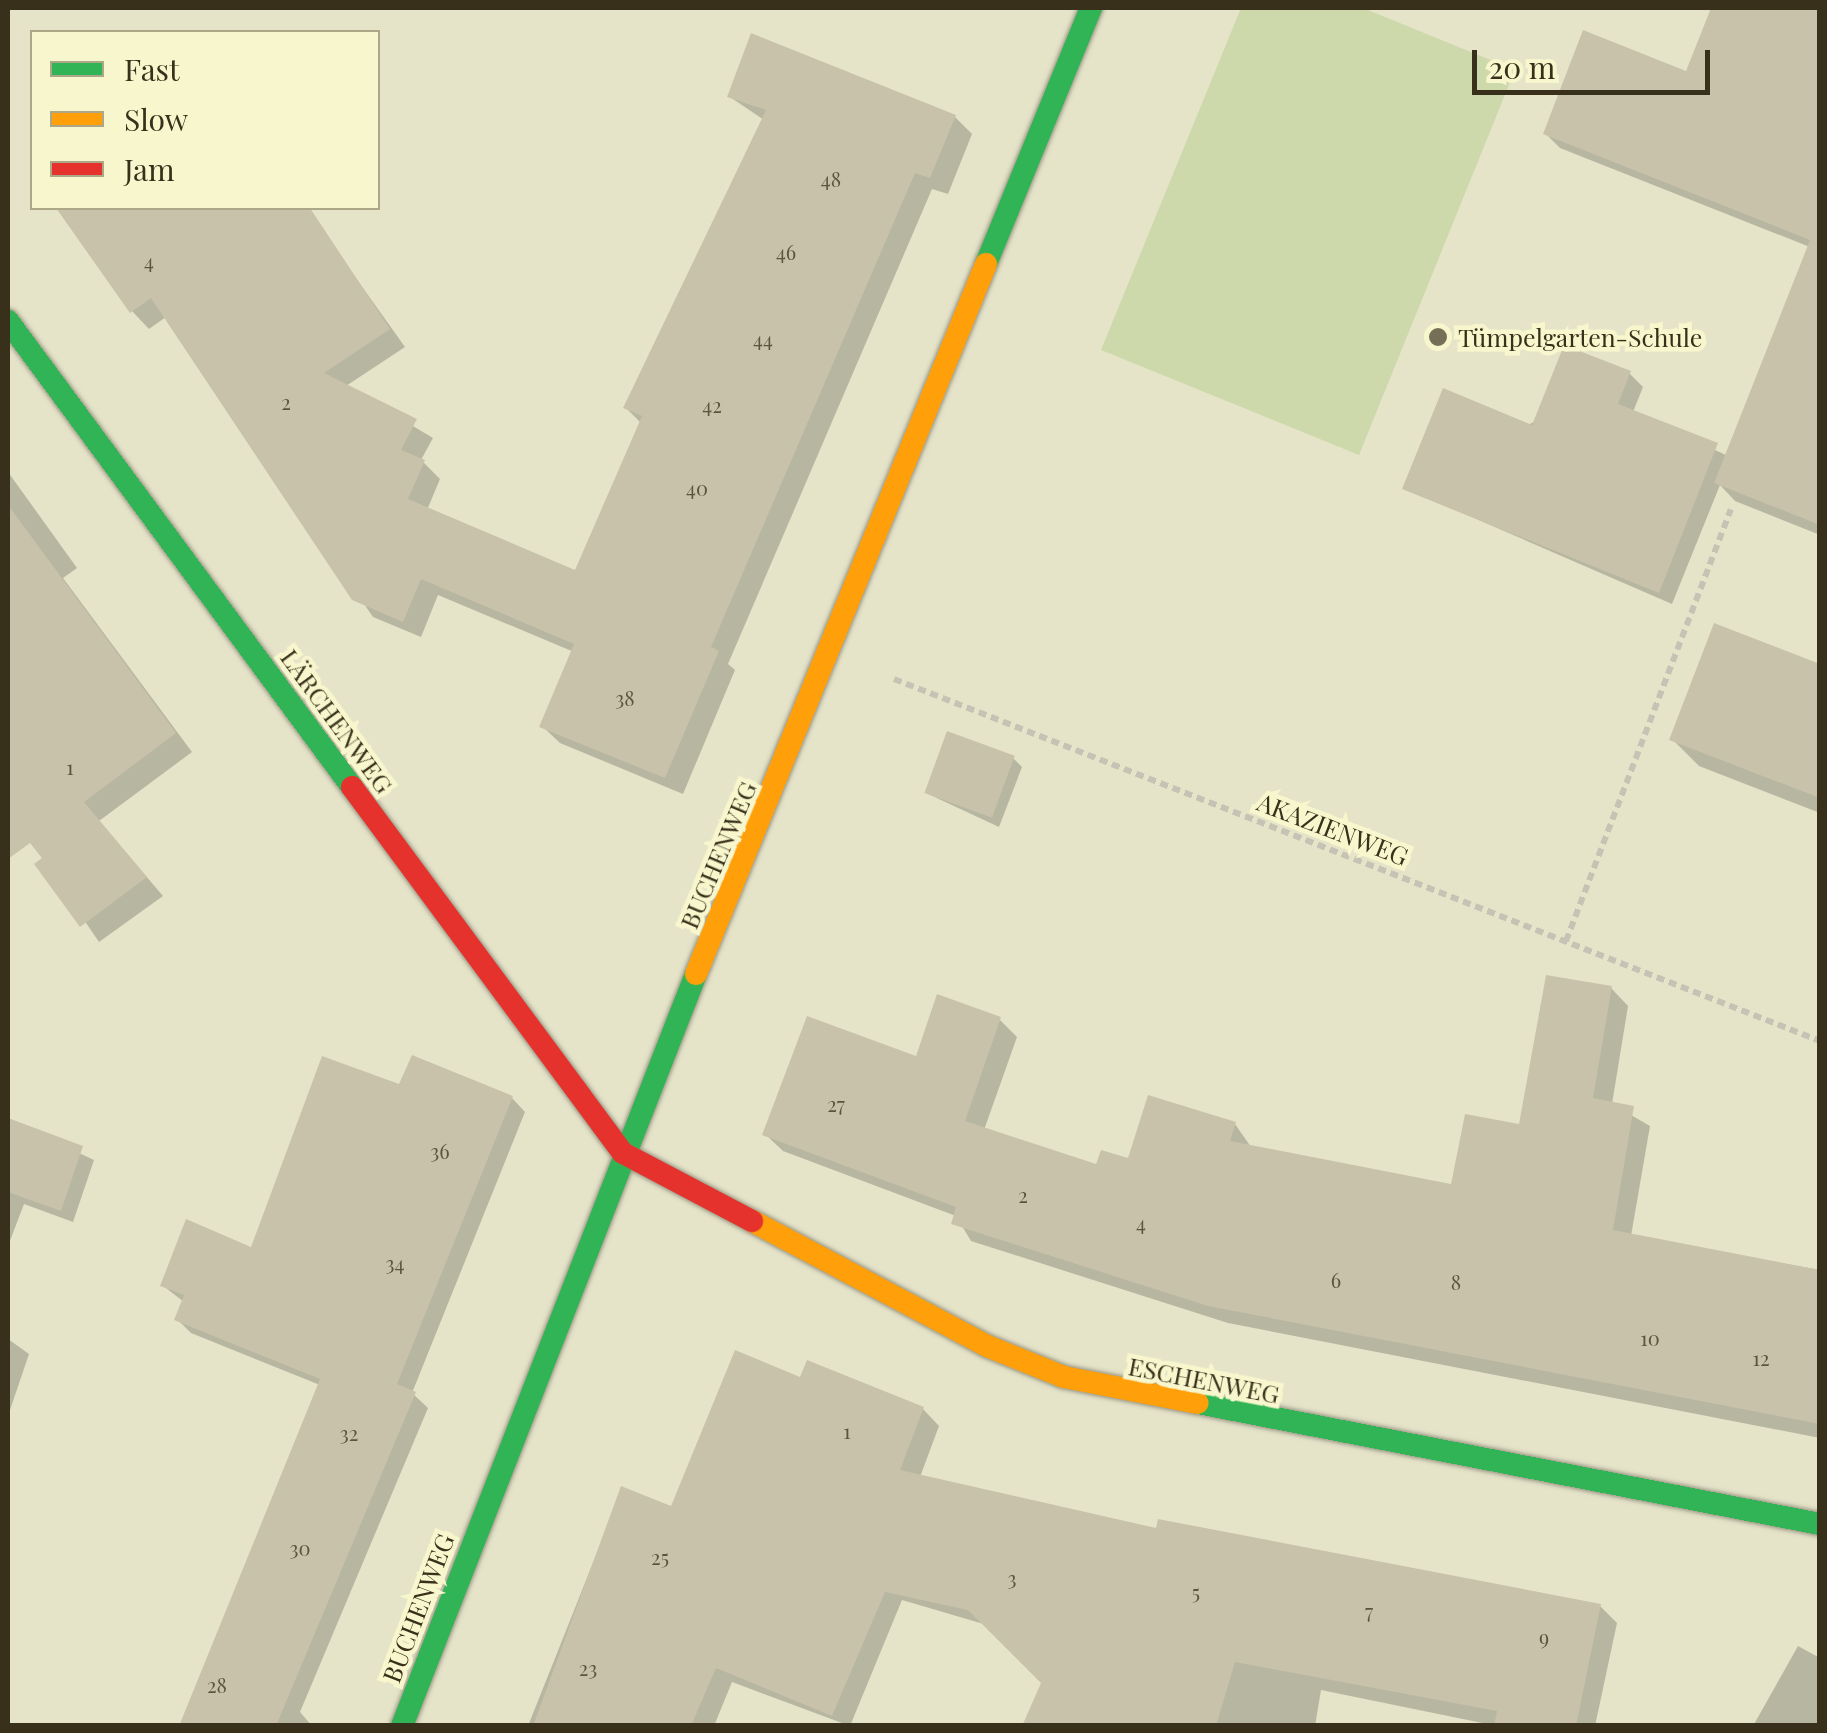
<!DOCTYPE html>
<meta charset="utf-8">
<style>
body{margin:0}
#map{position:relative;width:1827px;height:1733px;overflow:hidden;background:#e5e4c9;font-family:"Playfair Display",serif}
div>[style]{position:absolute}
.green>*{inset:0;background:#cdd9aa}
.shadow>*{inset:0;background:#0003}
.building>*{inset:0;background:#c9c2aa;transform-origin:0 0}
.path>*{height:6px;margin-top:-3px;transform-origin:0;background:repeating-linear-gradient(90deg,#c5c3b3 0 8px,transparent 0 13px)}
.roads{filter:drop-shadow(0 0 2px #999683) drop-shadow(0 0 2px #999683)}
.fast>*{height:22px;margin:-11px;padding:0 11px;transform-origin:11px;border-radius:11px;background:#30b455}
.slow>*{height:22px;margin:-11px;padding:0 11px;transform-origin:11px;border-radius:11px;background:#ff9f0a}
.jam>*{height:22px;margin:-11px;padding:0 11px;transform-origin:11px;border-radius:11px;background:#e5322d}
.dots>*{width:28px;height:28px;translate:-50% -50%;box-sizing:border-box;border:5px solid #f8f6cd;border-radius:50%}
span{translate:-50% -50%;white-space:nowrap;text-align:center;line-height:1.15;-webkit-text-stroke:9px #f8f6cd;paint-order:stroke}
.number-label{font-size:20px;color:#5d543f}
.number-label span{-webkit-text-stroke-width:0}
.poi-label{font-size:25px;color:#39301b}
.left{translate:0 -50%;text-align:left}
.street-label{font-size:25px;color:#39301b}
.frame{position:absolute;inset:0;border:10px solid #39301b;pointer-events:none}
.legend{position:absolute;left:30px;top:30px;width:350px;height:180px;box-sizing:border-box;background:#f8f6cd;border:2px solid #aca786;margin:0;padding:12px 18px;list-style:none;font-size:30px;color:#39301b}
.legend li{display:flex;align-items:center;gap:20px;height:50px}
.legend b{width:50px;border:2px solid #aca786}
.scale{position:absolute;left:1472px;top:50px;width:238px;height:45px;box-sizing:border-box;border:5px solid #39301b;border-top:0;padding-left:12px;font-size:30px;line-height:35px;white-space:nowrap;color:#39301b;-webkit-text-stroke:8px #f8f6cd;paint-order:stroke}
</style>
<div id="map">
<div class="green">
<i style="clip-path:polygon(1241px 8px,1363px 8px,1515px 70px,1359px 455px,1101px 350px)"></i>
</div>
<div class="shadow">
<i style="clip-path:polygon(1714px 8px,1820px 8px,1820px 251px,1560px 148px,1546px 134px,1687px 75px)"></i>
<i style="clip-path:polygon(730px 97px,955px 117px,972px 134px,948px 194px,932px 189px,728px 664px,735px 670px,683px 794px,560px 743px,542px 726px,574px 652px,438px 595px,421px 637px,373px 617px,166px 317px,149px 329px,132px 311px,59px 208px,306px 208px,405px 347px,346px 386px,433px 438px,421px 460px,440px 479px,427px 510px,576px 574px,642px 424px,626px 408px,764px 120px)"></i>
<i style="clip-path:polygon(1820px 287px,1820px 535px,1735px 501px,1720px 485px,1672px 604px,1405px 488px,1629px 373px,1643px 387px,1633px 412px,1728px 456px)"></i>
<i style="clip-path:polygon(8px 472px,77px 568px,63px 578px,192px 752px,99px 821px,163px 896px,99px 942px,8px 808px)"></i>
<i style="clip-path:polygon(1820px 667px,1820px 813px,1699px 766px,1672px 739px)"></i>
<i style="clip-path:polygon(1013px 758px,1022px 767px,999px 827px,926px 793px)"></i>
<i style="clip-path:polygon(1611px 988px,1628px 1006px,1612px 1104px,1650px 1126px,1631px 1236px,1820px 1270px,1820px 1438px,1228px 1323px,971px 1241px,956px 1216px,783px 1151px,765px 1134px,1000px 1020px,1017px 1037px,984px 1130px,1098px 1167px,1235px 1124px,1251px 1147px,1453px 1187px,1521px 1127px)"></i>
<i style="clip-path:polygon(400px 1088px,512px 1098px,525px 1112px,412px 1393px,428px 1408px,300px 1712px,312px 1726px,183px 1726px,320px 1385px,191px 1333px,177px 1319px,184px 1302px,162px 1285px,252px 1250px)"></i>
<i style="clip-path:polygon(8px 1120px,94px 1160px,73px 1222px,24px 1204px,8px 1246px)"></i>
<i style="clip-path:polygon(8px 1339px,29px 1354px,9px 1413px,8px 1412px)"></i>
<i style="clip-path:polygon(801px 1381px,923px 1409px,939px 1426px,920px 1477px,1158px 1531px,1600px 1606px,1617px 1623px,1595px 1726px,1497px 1726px,1321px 1690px,1315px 1726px,1025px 1726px,1044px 1682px,987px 1625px,902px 1600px,850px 1726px,732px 1682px,714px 1726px,528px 1726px,622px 1490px,672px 1509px)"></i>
<i style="clip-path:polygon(1798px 1646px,1820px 1658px,1820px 1726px,1753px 1726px)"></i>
</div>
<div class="building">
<i style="clip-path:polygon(1711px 8px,1820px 8px,1820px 525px,1714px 483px,1810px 240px,1543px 134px,1583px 30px,1686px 71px)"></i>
<i style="clip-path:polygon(751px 33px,956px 115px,930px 178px,915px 173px,711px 647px,719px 651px,665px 778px,539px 727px,574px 644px,421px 579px,403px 622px,352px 600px,151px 298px,130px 313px,56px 208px,310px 208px,390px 329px,324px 373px,417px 419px,401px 450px,425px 460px,408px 499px,575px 570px,642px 416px,623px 408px,766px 110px,727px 97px)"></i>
<i style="clip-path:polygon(1564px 345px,1631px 371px,1618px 404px,1718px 443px,1659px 593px,1402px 489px,1443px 388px,1532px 425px)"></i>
<i style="clip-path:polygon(8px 505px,176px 733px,84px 802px,147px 877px,80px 927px,34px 864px,42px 858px,30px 843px,8px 859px)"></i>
<i style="clip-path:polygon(1714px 623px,1820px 664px,1820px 798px,1669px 740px)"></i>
<i style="left:947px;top:731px;width:72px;height:66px;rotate:20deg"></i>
<i style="clip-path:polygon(1546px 975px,1612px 986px,1593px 1098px,1634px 1106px,1613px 1230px,1820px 1270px,1820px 1424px,1208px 1306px,951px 1224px,956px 1207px,762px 1135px,807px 1016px,916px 1056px,937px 994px,1001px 1017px,965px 1121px,1096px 1164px,1101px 1150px,1128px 1158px,1148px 1095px,1236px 1122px,1230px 1141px,1451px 1184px,1465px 1114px,1519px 1124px)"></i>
<i style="clip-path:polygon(412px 1055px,513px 1096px,397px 1384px,416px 1392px,276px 1726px,179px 1726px,320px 1379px,174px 1320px,184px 1295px,160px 1286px,186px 1219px,251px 1247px,322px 1056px,399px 1084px)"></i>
<i style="clip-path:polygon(8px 1118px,83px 1146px,61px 1211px,8px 1192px)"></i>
<i style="clip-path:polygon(735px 1350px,800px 1377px,807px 1360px,924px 1407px,900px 1470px,1156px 1528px,1158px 1519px,1601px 1604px,1576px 1726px,1494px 1726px,1497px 1711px,1235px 1662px,1216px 1726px,1022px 1726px,1041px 1683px,968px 1610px,885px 1592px,832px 1716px,716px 1668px,691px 1726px,533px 1726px,621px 1486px,671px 1506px)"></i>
</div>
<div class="path">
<i style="left:894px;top:679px;width:994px;rotate:21.35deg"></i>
<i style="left:1566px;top:941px;width:462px;rotate:-69.1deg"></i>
</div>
<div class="roads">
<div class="fast">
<i style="left:986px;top:264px;width:277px;rotate:-67.7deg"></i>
<i style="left:8px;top:321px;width:579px;rotate:53.57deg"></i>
<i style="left:1198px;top:1403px;width:634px;rotate:11.01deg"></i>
<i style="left:402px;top:1726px;width:807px;rotate:-68.65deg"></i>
</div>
<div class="slow">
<i style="left:696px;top:974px;width:767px;rotate:-67.78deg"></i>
<i style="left:752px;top:1221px;width:266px;rotate:28deg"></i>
<i style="left:987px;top:1346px;width:83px;rotate:21.9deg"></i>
<i style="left:1064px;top:1377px;width:136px;rotate:11deg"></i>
</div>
<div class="jam">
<i style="left:352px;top:787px;width:455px;rotate:53.5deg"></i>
<i style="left:623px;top:1153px;width:146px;rotate:27.8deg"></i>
</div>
</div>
<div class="dots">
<i style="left:1438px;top:337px;background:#756f58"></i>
</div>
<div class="number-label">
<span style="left:831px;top:178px">48</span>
<span style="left:786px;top:251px">46</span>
<span style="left:149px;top:260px">4</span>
<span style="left:763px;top:338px">44</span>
<span style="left:286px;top:401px">2</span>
<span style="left:712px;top:404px">42</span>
<span style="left:697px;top:487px">40</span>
<span style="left:625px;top:697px">38</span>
<span style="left:70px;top:766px">1</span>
<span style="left:836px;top:1103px">27</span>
<span style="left:440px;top:1150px">36</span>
<span style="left:1023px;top:1194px">2</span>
<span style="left:1141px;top:1222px">4</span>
<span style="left:395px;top:1262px">34</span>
<span style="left:1336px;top:1279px">6</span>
<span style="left:1456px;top:1281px">8</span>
<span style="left:1650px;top:1337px">10</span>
<span style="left:1761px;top:1357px">12</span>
<span style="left:847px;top:1430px">1</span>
<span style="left:349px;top:1432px">32</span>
<span style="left:300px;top:1547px">30</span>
<span style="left:660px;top:1556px">25</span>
<span style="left:1012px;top:1577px">3</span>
<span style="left:1196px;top:1591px">5</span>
<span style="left:1369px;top:1610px">7</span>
<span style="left:1544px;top:1636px">9</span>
<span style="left:588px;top:1667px">23</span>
<span style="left:217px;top:1684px">28</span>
</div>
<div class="poi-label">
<span class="left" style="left:1458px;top:337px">Tümpelgarten-Schule</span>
</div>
<div class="street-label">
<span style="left:337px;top:721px;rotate:54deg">LÄRCHENWEG</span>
<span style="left:1333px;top:829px;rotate:21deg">AKAZIENWEG</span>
<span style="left:718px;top:855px;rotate:-67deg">BUCHENWEG</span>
<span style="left:1204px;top:1380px;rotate:11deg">ESCHENWEG</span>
<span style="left:418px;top:1608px;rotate:-69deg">BUCHENWEG</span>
</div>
<div class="frame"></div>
<ul class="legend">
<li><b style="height:12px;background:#30b455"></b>Fast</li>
<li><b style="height:12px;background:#ff9f0a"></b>Slow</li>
<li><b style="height:12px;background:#e5322d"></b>Jam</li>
</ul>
<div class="scale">20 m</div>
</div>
